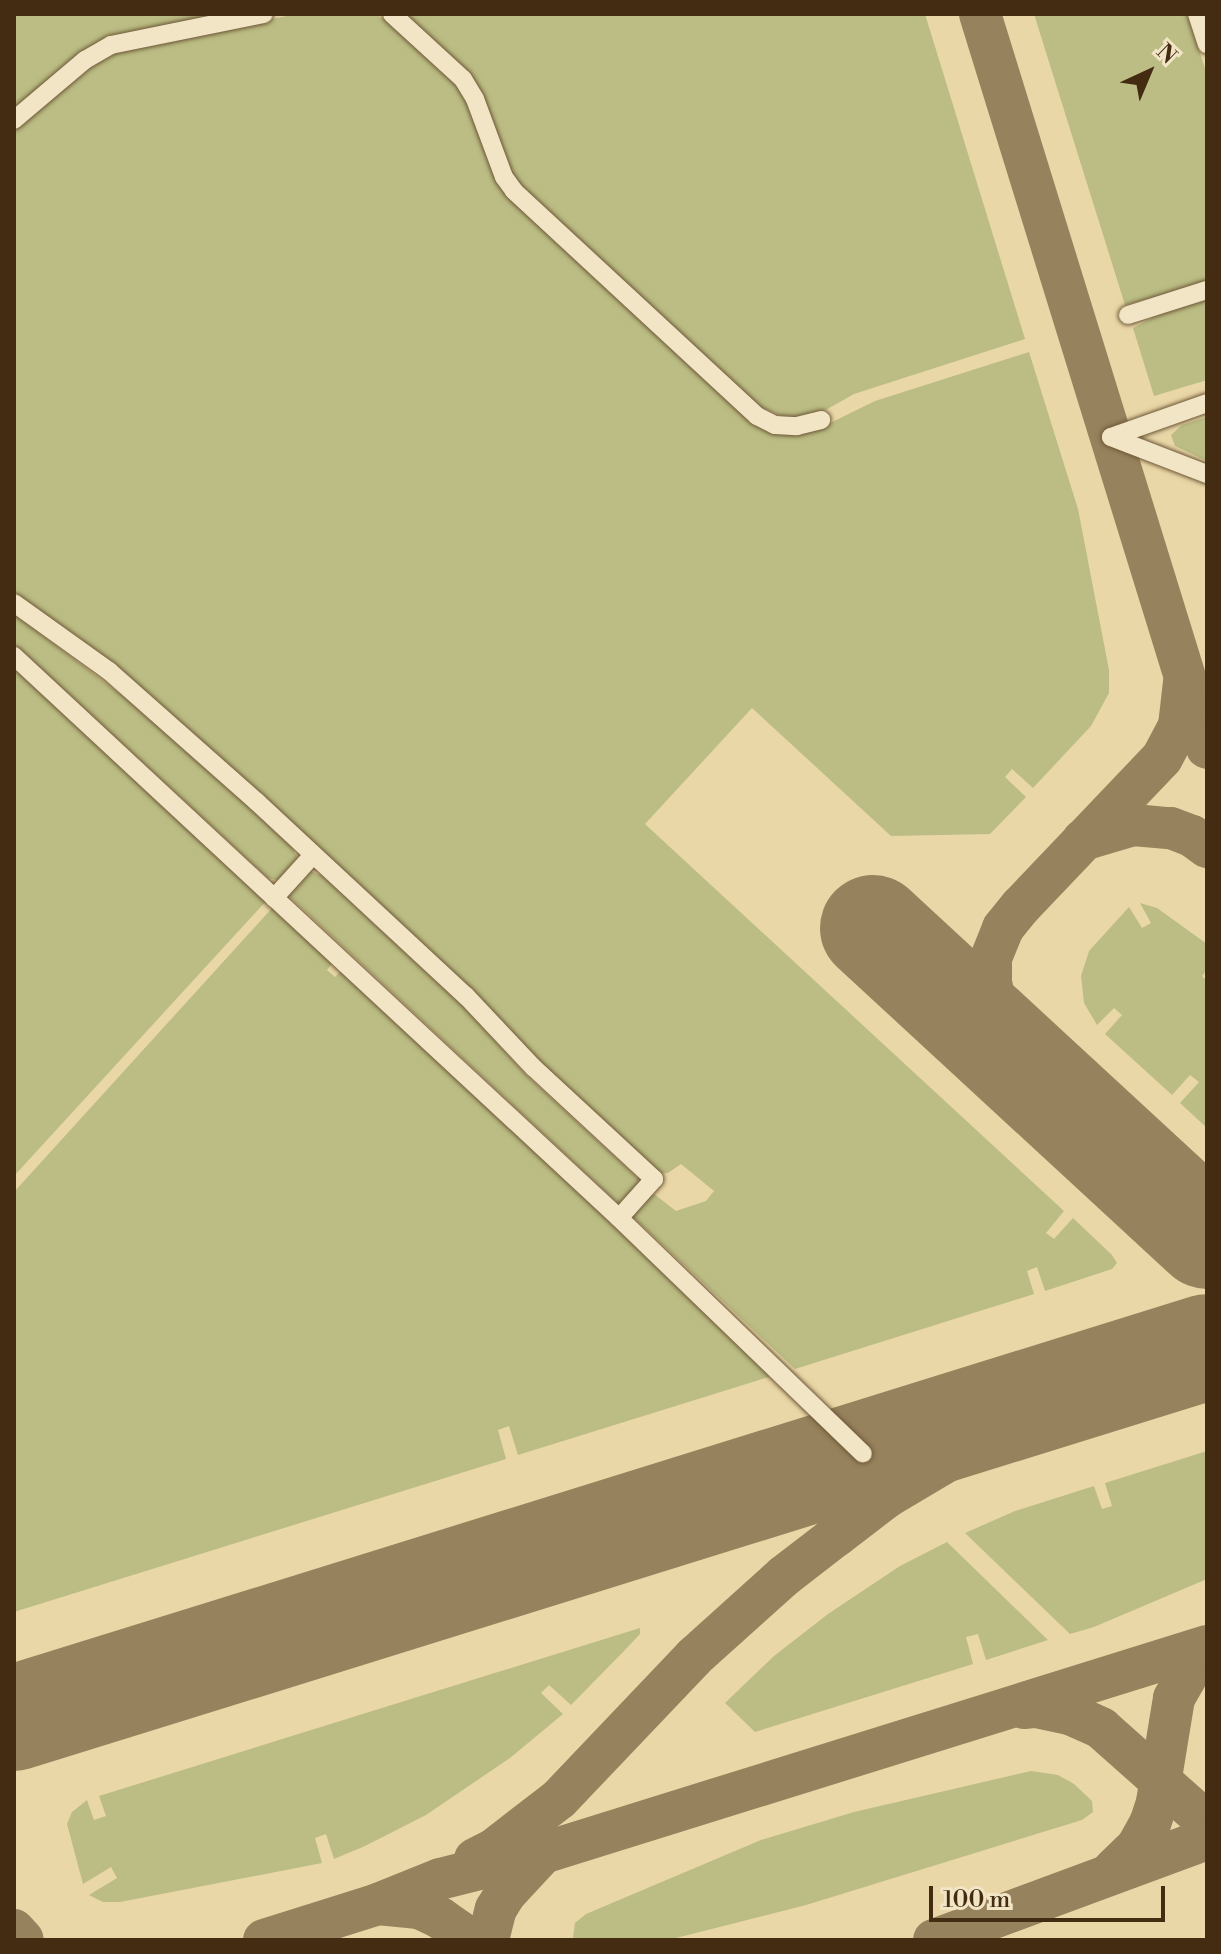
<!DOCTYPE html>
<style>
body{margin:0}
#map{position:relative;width:1221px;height:1954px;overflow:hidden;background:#ead7a7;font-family:"Libre Bodoni",serif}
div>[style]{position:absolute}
.green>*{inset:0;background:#bbbd84}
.taxiway>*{height:42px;margin:-21px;padding:0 21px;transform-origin:21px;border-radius:21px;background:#96825c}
.runway>*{height:106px;margin:-53px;padding:0 53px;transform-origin:53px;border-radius:53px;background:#96825c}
.roads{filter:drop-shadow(0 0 2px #6d5737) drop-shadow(0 0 2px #6d5737)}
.minor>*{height:18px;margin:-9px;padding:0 9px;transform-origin:9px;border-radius:9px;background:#f1e5c6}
span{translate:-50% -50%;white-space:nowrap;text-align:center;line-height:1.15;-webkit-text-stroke:8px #f1e5c6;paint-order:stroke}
.frame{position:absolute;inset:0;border:16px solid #432c12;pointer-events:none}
.north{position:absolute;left:1109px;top:32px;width:80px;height:80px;-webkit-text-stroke:6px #f1e5c6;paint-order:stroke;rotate:44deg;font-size:22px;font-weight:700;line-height:32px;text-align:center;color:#432c12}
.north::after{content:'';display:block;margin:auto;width:28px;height:36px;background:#432c12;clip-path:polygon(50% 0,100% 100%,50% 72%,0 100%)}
.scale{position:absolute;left:929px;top:1886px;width:236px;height:36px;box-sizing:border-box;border:4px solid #432c12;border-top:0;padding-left:10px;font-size:24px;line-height:28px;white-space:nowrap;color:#432c12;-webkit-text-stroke:6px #f1e5c6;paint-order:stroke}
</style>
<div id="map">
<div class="green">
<i style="clip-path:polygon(14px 14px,227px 14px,112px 37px,14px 111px)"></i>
<i style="clip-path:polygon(297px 14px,374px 14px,390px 22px,453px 79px,468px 100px,490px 161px,749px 417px,820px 428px,875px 401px,1029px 352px,1078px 509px,1109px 670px,1109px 693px,1091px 726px,1033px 788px,1012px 769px,1005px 777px,1026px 797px,990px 834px,891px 836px,752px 708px,645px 824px,1064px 1211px,1046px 1233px,1054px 1239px,1073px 1218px,1112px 1255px,1117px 1263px,1112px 1269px,1045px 1291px,1037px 1267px,1027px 1271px,1034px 1294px,795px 1369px,630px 1214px,648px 1195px,654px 1194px,676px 1211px,706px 1201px,714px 1191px,681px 1164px,668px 1173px,659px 1174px,84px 647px,14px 593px,14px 129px,105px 56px,149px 43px)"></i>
<i style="clip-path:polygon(403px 14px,925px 14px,1025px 339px,854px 394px,815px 416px,787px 418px,760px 407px,520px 187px,504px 160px,484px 98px)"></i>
<i style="clip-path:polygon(1034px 14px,1187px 14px,1207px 74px,1207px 283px,1125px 305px)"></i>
<i style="clip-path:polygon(1207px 299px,1207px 380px,1154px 396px,1133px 328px,1166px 311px)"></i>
<i style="clip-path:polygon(1207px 417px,1207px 461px,1175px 446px,1171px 435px,1182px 425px)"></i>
<i style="clip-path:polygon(14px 614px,148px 715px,290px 844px,299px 861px,281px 881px,268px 878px,14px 644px)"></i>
<i style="clip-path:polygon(14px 659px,267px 900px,14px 1176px)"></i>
<i style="clip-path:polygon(310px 871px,323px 876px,466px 1009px,526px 1075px,640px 1180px,640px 1187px,621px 1206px,287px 894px)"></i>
<i style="clip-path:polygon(1140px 903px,1157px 908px,1207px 944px,1207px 970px,1202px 976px,1207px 981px,1207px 1128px,1180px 1103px,1199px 1082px,1190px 1075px,1172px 1095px,1105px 1034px,1122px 1015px,1114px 1008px,1097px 1025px,1084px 1003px,1081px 976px,1089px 951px,1129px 907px,1142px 928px,1151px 923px)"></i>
<i style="clip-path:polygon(273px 907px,334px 961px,327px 970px,335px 977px,343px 968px,775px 1375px,518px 1455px,509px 1426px,498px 1430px,506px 1459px,14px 1612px,14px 1192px)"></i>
<i style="clip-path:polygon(1207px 1451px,1207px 1579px,1094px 1627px,1070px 1634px,965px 1533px,1015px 1511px,1094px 1486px,1102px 1509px,1112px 1506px,1105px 1483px)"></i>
<i style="clip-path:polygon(947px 1542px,1048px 1640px,986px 1660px,978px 1634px,966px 1637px,973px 1664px,755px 1732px,725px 1703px,774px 1656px,828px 1614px,900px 1566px)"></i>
<i style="clip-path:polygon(640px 1628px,640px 1634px,623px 1652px,571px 1705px,549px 1685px,541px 1693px,563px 1714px,510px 1758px,426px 1815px,365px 1846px,334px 1859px,326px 1834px,315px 1838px,322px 1863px,120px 1902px,103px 1902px,89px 1895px,117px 1878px,111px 1867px,83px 1884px,67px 1824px,72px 1812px,87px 1800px,94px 1820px,106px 1816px,99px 1796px)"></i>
<i style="clip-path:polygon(1031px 1771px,1058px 1775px,1074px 1784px,1092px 1801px,1093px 1812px,1082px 1820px,806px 1905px,668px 1940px,574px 1940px,573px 1937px,575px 1923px,586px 1914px,761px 1840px,854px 1812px)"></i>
</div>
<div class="taxiway">
<i style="left:980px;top:14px;width:768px;rotate:72.82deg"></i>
<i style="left:1083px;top:840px;width:52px;rotate:-16.7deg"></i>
<i style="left:1133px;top:825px;width:38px;rotate:5deg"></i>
<i style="left:1171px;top:828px;width:22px;rotate:21deg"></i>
<i style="left:1192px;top:836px;width:19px;rotate:36deg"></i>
<i style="left:1030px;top:1073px;width:61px;rotate:-120.3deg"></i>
<i style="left:999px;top:1020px;width:38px;rotate:-102deg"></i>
<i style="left:991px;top:983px;width:25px;rotate:-90deg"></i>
<i style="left:991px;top:958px;width:32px;rotate:-68deg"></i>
<i style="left:1003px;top:928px;width:28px;rotate:-51deg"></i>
<i style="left:1021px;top:906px;width:204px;rotate:-46.4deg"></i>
<i style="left:1162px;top:758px;width:36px;rotate:-62deg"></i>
<i style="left:1179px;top:726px;width:44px;rotate:-83.5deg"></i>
<i style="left:1024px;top:1708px;width:12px;rotate:-5deg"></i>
<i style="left:1036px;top:1707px;width:35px;rotate:12deg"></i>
<i style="left:1070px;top:1714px;width:34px;rotate:24deg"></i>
<i style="left:1101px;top:1728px;width:142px;rotate:41.6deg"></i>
<i style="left:14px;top:1744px;width:45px;rotate:-42.3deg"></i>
<i style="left:47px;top:1714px;width:34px;rotate:-27deg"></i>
<i style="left:475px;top:1859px;width:20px;rotate:-27deg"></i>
<i style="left:493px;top:1850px;width:83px;rotate:-37.7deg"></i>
<i style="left:559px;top:1799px;width:196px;rotate:-46.4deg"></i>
<i style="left:694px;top:1657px;width:121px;rotate:-42deg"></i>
<i style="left:784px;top:1576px;width:66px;rotate:-37.6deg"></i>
<i style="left:836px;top:1536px;width:64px;rotate:-37.4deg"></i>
<i style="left:887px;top:1497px;width:72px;rotate:-30.8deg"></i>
<i style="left:949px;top:1460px;width:185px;rotate:-27.4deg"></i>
<i style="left:1113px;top:1870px;width:33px;rotate:-44deg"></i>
<i style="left:1137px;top:1847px;width:26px;rotate:-61deg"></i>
<i style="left:1150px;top:1824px;width:23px;rotate:-72deg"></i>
<i style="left:1157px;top:1802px;width:105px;rotate:-80.7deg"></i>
<i style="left:1174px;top:1698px;width:32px;rotate:-60deg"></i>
<i style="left:1190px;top:1670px;width:21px;rotate:-37deg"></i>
<i style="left:378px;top:1904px;width:41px;rotate:5.6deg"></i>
<i style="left:419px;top:1908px;width:23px;rotate:25deg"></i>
<i style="left:440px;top:1918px;width:38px;rotate:35deg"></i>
<i style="left:14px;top:1930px;width:13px;rotate:48deg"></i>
<i style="left:264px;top:1940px;width:120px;rotate:-17.5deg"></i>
<i style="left:378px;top:1904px;width:67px;rotate:-22deg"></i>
<i style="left:440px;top:1879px;width:106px;rotate:-14.2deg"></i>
<i style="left:543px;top:1853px;width:696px;rotate:-17.31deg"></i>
<i style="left:488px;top:1940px;width:32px;rotate:-76deg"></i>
<i style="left:496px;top:1909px;width:17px;rotate:-59deg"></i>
<i style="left:505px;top:1894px;width:56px;rotate:-47.2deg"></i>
<i style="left:934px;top:1940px;width:291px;rotate:-20.3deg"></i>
</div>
<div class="runway">
<i style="left:873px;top:928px;width:454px;rotate:42.7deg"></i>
<i style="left:14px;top:1718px;width:1249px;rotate:-17.27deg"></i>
</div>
<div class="roads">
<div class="minor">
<i style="left:392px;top:14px;width:96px;rotate:42.5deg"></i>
<i style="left:463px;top:79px;width:23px;rotate:59deg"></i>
<i style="left:475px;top:99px;width:83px;rotate:69.6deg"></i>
<i style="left:504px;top:177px;width:17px;rotate:54deg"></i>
<i style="left:514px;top:191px;width:331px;rotate:42.8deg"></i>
<i style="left:757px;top:416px;width:20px;rotate:27deg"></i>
<i style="left:775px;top:425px;width:22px;rotate:3deg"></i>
<i style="left:797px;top:426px;width:25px;rotate:-14deg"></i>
<i style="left:1197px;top:14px;width:32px;rotate:72deg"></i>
<i style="left:14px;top:120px;width:93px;rotate:-40.2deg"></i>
<i style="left:85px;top:60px;width:30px;rotate:-30deg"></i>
<i style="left:111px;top:45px;width:156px;rotate:-11.5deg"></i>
<i style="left:1128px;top:315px;width:83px;rotate:-17.6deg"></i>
<i style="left:1111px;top:437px;width:103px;rotate:21.1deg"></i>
<i style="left:1111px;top:437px;width:102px;rotate:-19.5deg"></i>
<i style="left:14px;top:603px;width:117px;rotate:35.6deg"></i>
<i style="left:109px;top:671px;width:198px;rotate:41.5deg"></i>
<i style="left:257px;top:802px;width:285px;rotate:42.9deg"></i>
<i style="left:466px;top:996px;width:98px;rotate:46.7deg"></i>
<i style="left:533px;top:1067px;width:165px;rotate:42.8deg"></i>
<i style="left:654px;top:1179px;width:52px;rotate:131.9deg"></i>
<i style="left:14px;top:656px;width:826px;rotate:42.89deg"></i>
<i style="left:619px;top:1218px;width:339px;rotate:44deg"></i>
<i style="left:274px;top:898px;width:58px;rotate:-47.8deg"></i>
</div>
</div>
<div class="frame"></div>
<div class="north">N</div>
<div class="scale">100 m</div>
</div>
